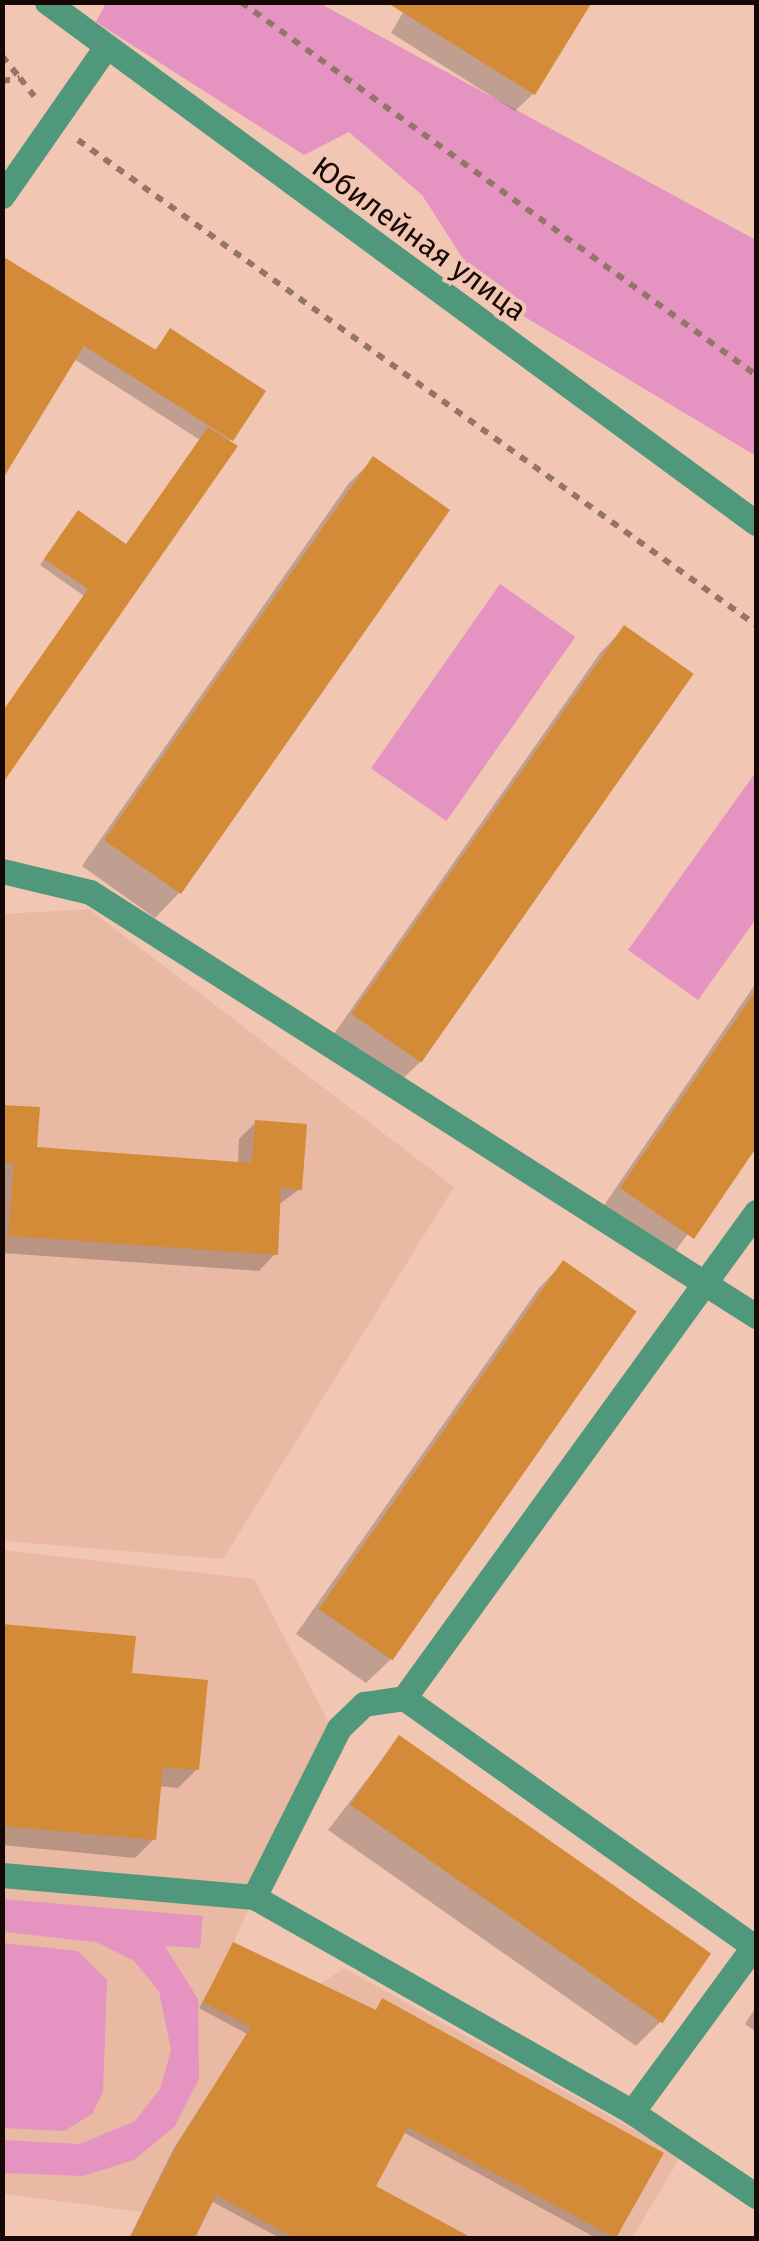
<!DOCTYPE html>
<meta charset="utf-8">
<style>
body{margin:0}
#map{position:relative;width:759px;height:2241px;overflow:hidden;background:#f1c7b4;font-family:"Fira Sans",sans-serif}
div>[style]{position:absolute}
.built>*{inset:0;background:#e9b9a3}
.green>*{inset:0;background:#e594c1;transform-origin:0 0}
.shadow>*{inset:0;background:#0003}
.building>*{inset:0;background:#d38b38;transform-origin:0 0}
.path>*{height:6px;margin-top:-3px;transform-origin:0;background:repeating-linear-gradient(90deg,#947669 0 8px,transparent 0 16px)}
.minor>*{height:25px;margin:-12.5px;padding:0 12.5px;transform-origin:12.5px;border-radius:12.5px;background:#50987c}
span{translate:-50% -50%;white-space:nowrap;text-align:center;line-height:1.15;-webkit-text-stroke:8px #f1c7b4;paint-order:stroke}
.street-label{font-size:30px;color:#160804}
.frame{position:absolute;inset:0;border:5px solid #160804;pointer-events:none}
</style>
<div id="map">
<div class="built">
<i style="clip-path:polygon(89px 909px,454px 1187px,223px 1559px,3px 1541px,3px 914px)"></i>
<i style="clip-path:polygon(3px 1550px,254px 1579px,329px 1723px,234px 1942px,320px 1984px,344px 1968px,681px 2156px,632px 2238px,130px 2238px,142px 2212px,3px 2194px)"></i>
</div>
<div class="green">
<i style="clip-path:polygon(106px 3px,319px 3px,756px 240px,756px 456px,485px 293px,422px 195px,349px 132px,304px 155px,96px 22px)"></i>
<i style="left:500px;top:584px;width:92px;height:225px;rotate:35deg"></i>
<i style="clip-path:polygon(756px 772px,756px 919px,698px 1000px,628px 950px)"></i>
<i style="clip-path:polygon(3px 1899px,203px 1916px,200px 1948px,165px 1946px,198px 1999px,199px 2079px,175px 2126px,134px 2160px,83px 2176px,3px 2173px,3px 2140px,80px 2144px,135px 2121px,160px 2089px,171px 2050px,159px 1991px,133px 1960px,96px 1942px,3px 1932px)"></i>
<i style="clip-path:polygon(3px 1943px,78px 1951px,107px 1980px,103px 2092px,92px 2114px,64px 2131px,3px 2128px)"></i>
</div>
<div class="shadow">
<i style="clip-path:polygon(409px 2px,533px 94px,515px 111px,391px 33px)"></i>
<i style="clip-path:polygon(2px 259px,154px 351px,170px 332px,231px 439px,84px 596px,40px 565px,72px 519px,125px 547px,200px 440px,74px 359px)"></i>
<i style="clip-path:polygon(374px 459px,179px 893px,155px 918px,82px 866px,349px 483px)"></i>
<i style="clip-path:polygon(624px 628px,690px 674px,419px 1063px,394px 1087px,329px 1041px,600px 653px)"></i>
<i style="clip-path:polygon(756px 983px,756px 1143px,667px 1262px,598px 1214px)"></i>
<i style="clip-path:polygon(2px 1108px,35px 1150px,238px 1165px,239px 1139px,256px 1122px,300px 1189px,278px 1205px,275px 1254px,259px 1271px,2px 1253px)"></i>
<i style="clip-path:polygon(563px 1263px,634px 1313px,391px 1659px,366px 1683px,296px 1634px,539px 1288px)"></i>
<i style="clip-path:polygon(2px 1626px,129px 1675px,197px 1769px,178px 1788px,159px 1786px,154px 1839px,135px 1858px,2px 1845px)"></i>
<i style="clip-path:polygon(399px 1738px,661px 2021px,636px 2046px,328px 1830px)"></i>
<i style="clip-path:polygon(234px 1945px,374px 2012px,383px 2001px,660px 2154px,613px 2238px,596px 2238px,403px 2132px,373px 2187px,467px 2238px,280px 2238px,211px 2201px,192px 2238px,129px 2238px,174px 2148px,247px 2034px,199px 2008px)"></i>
<i style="clip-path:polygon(756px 2007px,756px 2032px,745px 2024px)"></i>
</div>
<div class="building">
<i style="clip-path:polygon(386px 2px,592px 2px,535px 95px)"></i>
<i style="clip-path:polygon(2px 256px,156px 350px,170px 328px,266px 391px,233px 441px,84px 346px,2px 480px)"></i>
<i style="clip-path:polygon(208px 427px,238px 446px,2px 784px,2px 712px,88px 589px,44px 559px,78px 510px,126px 544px)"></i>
<i style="left:373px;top:456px;width:94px;height:469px;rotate:35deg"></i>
<i style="left:624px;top:625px;width:85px;height:475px;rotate:35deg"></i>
<i style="clip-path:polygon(756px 990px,756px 1148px,694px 1239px,620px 1188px)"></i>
<i style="clip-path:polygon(2px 1105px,40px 1107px,37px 1147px,252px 1163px,255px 1120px,307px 1124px,302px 1190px,281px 1188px,278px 1255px,8px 1236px,14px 1164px,2px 1164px)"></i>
<i style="left:563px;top:1260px;width:90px;height:426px;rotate:35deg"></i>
<i style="clip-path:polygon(2px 1624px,136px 1636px,132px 1673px,208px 1680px,199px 1770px,163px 1767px,156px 1840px,2px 1826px)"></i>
<i style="left:399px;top:1735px;width:381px;height:85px;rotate:35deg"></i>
<i style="clip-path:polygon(233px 1942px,376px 2010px,382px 1998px,664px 2153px,616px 2238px,408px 2127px,376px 2186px,472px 2238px,295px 2238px,216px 2195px,195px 2238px,130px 2238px,180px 2140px,251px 2027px,203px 2002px)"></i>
</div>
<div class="path">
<i style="left:241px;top:2px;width:636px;rotate:35.91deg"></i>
<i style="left:2px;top:56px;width:28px;rotate:51deg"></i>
<i style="left:2px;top:81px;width:18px;rotate:-9deg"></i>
<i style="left:20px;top:78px;width:23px;rotate:52deg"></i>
<i style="left:78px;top:140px;width:834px;rotate:35.58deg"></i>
</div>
<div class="minor">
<i style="left:47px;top:2px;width:880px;rotate:36.31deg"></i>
<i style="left:2px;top:196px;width:178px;rotate:-55.1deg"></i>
<i style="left:2px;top:871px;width:90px;rotate:13.4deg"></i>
<i style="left:90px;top:892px;width:790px;rotate:32.48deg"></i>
<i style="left:404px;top:1698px;width:430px;rotate:35.4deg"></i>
<i style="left:2px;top:1875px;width:253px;rotate:5deg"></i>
<i style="left:254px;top:1897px;width:435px;rotate:29.6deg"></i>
<i style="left:632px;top:2112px;width:150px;rotate:34.1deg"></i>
<i style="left:254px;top:1897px;width:189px;rotate:-63.3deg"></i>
<i style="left:339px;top:1728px;width:35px;rotate:-44deg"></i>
<i style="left:364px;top:1704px;width:40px;rotate:-8.5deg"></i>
<i style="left:404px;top:1698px;width:600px;rotate:-54.08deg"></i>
<i style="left:632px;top:2112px;width:210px;rotate:-53.7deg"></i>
</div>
<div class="street-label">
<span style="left:419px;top:239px;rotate:36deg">Юбилейная улица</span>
</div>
<div class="frame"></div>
</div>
